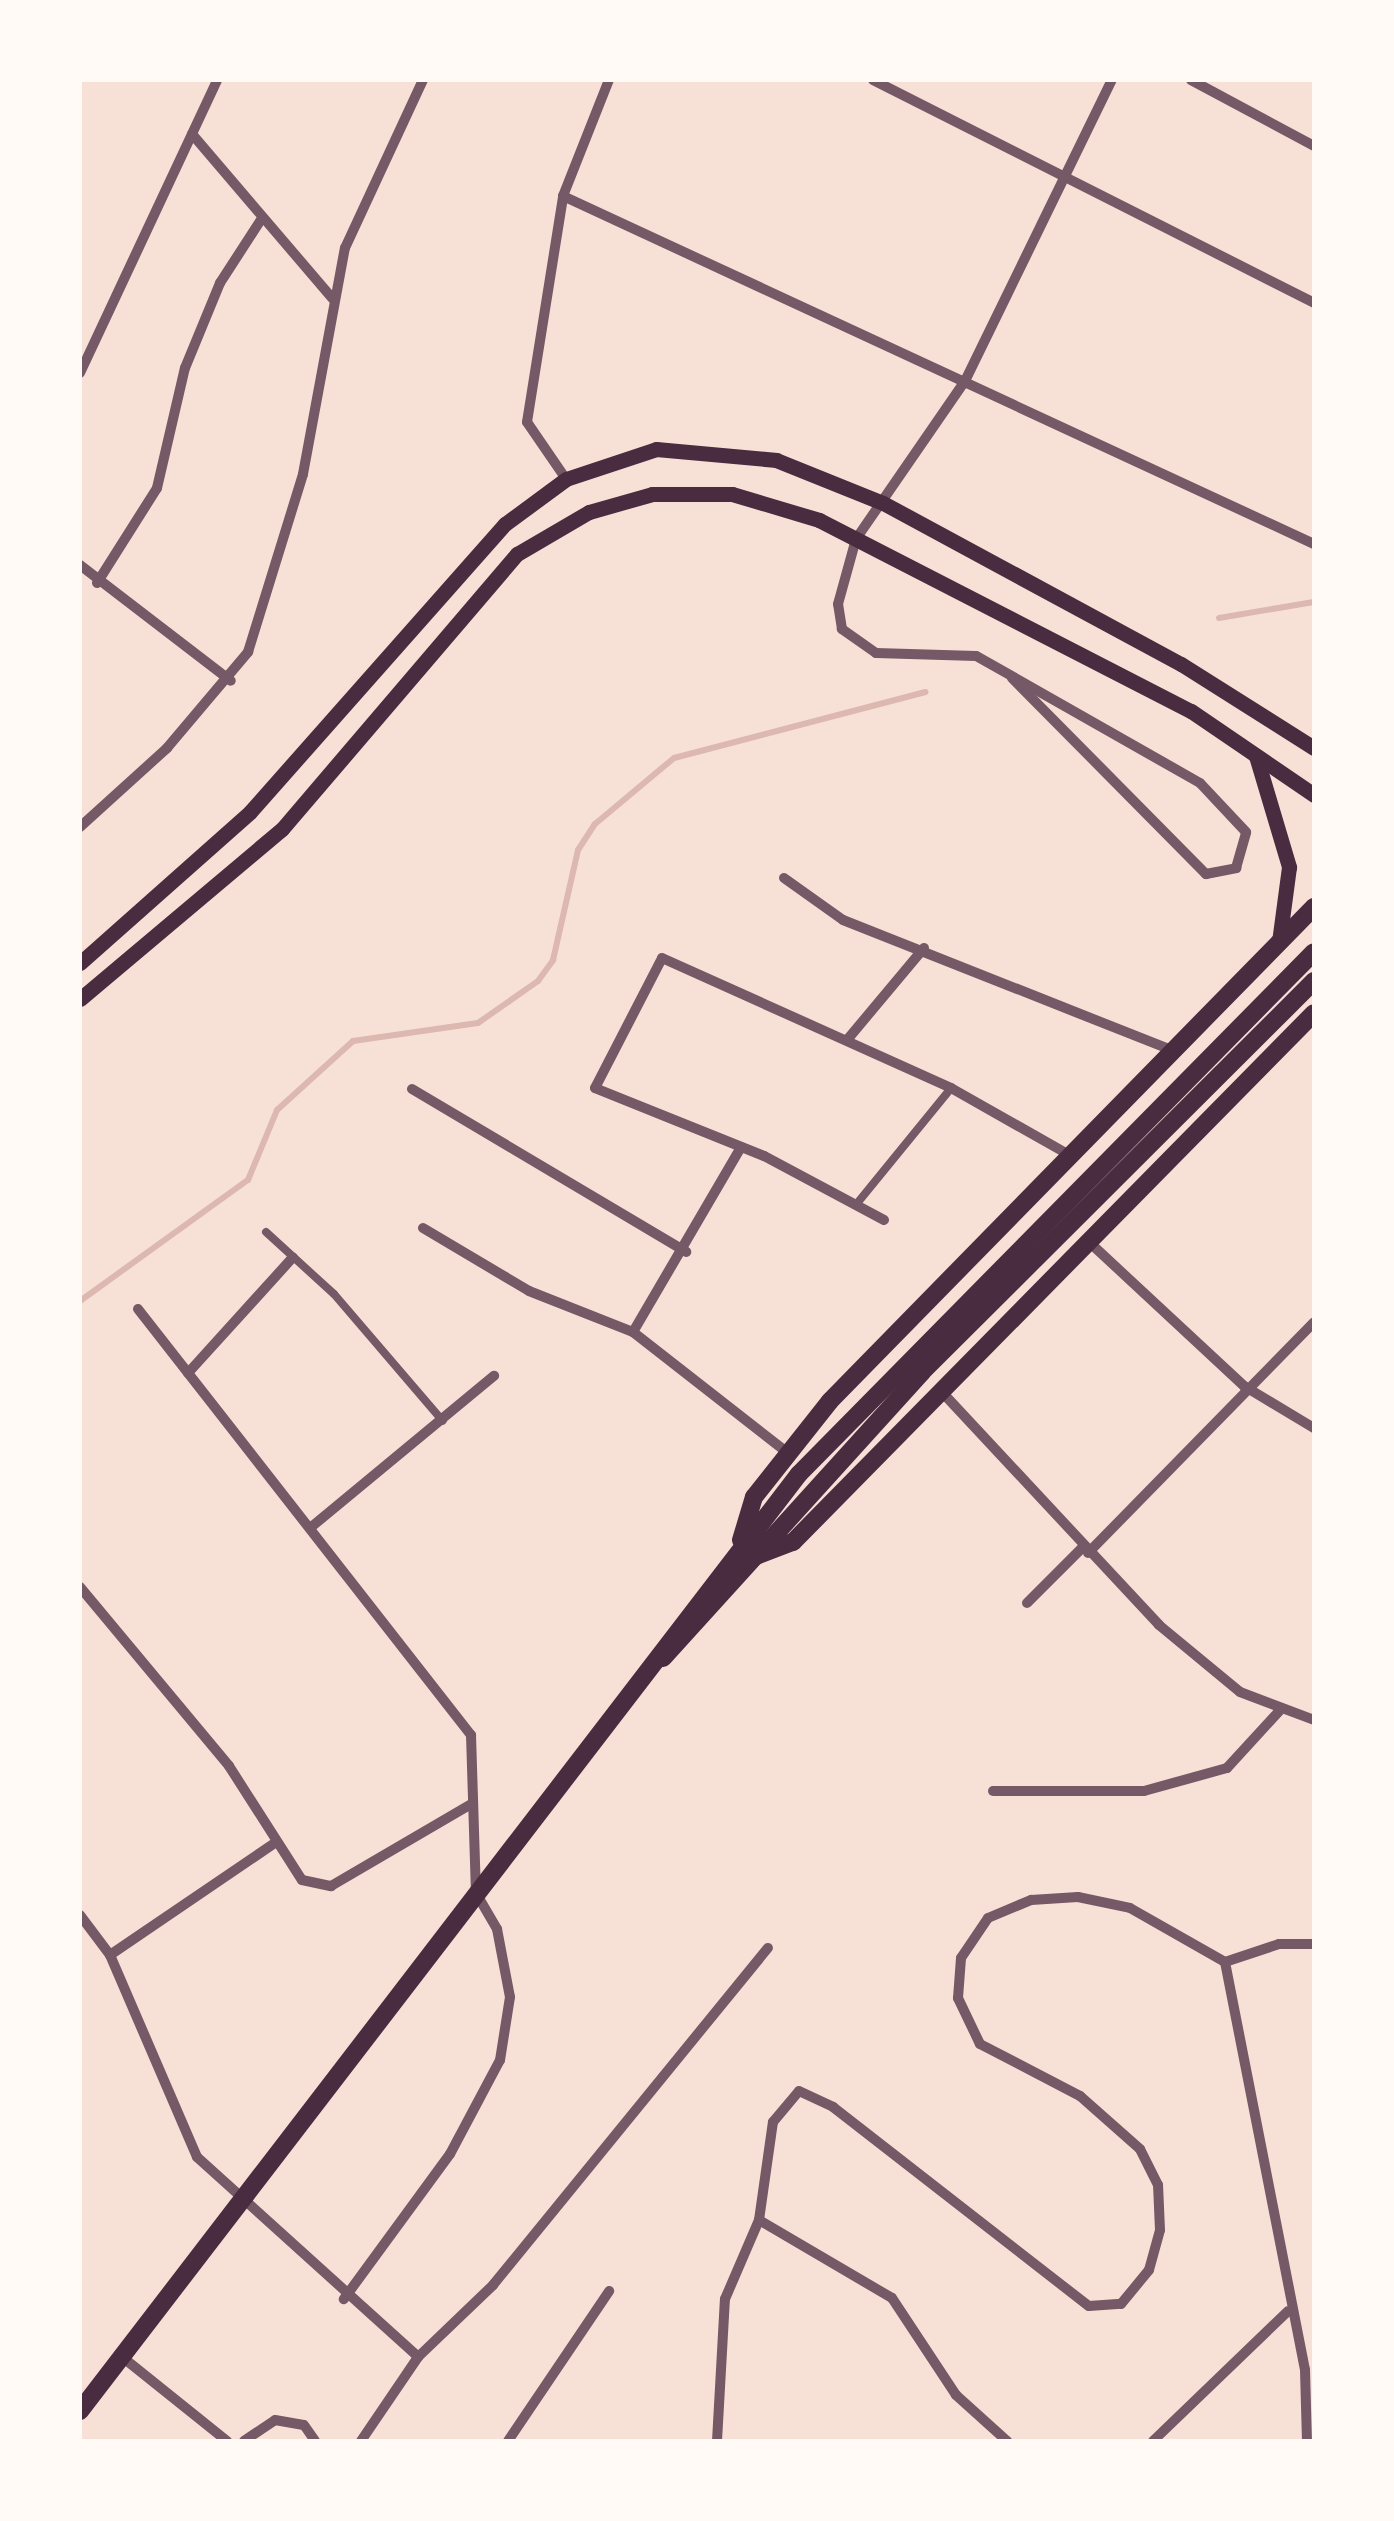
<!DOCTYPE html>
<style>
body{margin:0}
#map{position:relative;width:1394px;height:2521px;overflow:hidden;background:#f7e1d7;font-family:"Nunito Sans",sans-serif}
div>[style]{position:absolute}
.stream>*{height:6px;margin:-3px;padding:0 3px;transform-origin:3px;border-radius:3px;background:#dcb8b0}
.pedestrian>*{height:8px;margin:-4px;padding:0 4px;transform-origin:4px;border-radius:4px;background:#755966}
.minor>*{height:10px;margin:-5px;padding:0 5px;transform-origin:5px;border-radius:5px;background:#755966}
.secondary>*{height:15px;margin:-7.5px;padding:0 7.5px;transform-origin:7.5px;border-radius:7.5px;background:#4a2c40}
.primary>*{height:18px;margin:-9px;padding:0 9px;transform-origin:9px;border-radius:9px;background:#4a2c40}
span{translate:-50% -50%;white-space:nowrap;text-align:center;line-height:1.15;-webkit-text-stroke:8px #fffaf5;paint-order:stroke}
.frame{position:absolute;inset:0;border:82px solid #fffaf5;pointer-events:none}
</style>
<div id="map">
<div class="stream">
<i style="left:1219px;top:618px;width:96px;rotate:-9.6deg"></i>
<i style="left:80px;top:1301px;width:207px;rotate:-35.8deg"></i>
<i style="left:248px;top:1180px;width:76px;rotate:-67.5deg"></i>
<i style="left:277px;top:1110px;width:103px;rotate:-42.2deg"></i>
<i style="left:353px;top:1041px;width:126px;rotate:-8.2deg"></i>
<i style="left:478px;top:1023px;width:73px;rotate:-35deg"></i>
<i style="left:538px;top:981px;width:26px;rotate:-54deg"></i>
<i style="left:553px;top:960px;width:113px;rotate:-77.2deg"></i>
<i style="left:578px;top:850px;width:31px;rotate:-57deg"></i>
<i style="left:595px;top:824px;width:103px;rotate:-39.9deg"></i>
<i style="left:674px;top:758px;width:260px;rotate:-14.7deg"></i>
</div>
<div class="pedestrian">
<i style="left:859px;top:1201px;width:146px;rotate:-50.8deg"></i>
<i style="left:266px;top:1232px;width:92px;rotate:42.4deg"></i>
<i style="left:334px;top:1294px;width:167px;rotate:49.4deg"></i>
</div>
<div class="minor">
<i style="left:873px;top:80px;width:494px;rotate:26.8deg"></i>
<i style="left:1191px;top:80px;width:140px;rotate:28.2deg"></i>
<i style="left:192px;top:134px;width:216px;rotate:49.5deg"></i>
<i style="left:563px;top:196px;width:828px;rotate:24.86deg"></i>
<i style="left:80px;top:373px;width:323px;rotate:-64.9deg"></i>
<i style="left:566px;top:479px;width:69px;rotate:-124.4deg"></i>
<i style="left:527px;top:422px;width:229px;rotate:-80.9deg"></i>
<i style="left:563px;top:196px;width:125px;rotate:-68.4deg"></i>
<i style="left:80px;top:565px;width:190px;rotate:37.5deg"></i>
<i style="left:97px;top:583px;width:112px;rotate:-57.7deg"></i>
<i style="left:157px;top:488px;width:123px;rotate:-76.9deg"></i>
<i style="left:185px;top:368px;width:92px;rotate:-67.6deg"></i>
<i style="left:220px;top:283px;width:77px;rotate:-57.1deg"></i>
<i style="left:1012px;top:678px;width:276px;rotate:45.3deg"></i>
<i style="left:1206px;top:874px;width:31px;rotate:-11deg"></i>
<i style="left:1236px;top:868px;width:37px;rotate:-74deg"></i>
<i style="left:1246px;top:832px;width:67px;rotate:-133.2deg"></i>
<i style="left:1200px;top:783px;width:257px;rotate:-150.4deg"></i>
<i style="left:976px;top:656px;width:100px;rotate:-178.3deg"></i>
<i style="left:876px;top:653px;width:42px;rotate:-144.8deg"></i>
<i style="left:842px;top:629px;width:25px;rotate:-99deg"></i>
<i style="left:838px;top:604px;width:67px;rotate:-74.5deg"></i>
<i style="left:856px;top:539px;width:192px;rotate:-55.4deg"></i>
<i style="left:965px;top:381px;width:335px;rotate:-64deg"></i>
<i style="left:80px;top:827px;width:118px;rotate:-42.2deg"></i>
<i style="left:167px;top:748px;width:126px;rotate:-49.8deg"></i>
<i style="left:248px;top:652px;width:186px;rotate:-72.8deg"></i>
<i style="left:303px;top:474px;width:230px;rotate:-79.5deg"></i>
<i style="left:345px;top:248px;width:185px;rotate:-65.1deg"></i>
<i style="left:784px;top:878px;width:72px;rotate:35.4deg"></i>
<i style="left:843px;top:920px;width:351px;rotate:21.6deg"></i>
<i style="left:847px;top:1040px;width:120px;rotate:-50.1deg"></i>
<i style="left:412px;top:1089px;width:319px;rotate:30.7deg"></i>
<i style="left:884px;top:1220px;width:136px;rotate:-151.9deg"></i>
<i style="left:764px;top:1156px;width:182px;rotate:-158.1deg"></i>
<i style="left:595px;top:1088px;width:146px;rotate:-62.7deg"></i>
<i style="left:662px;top:958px;width:317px;rotate:24.2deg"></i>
<i style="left:951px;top:1088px;width:132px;rotate:29.5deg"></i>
<i style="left:423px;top:1228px;width:123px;rotate:30.7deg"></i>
<i style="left:529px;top:1291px;width:112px;rotate:21.5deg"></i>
<i style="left:633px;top:1332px;width:197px;rotate:38deg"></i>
<i style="left:1088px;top:1241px;width:213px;rotate:42.9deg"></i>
<i style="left:1244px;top:1386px;width:82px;rotate:31deg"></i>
<i style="left:138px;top:1309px;width:541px;rotate:51.99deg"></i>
<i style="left:471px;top:1735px;width:158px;rotate:88.2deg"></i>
<i style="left:476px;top:1893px;width:42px;rotate:59.7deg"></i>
<i style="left:497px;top:1929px;width:69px;rotate:79.2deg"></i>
<i style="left:510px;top:1997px;width:64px;rotate:99deg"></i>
<i style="left:500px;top:2060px;width:106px;rotate:118deg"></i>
<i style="left:450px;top:2154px;width:180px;rotate:126.2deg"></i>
<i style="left:633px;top:1332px;width:214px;rotate:-59.7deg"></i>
<i style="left:188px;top:1373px;width:156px;rotate:-47.8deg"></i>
<i style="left:941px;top:1391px;width:320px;rotate:47deg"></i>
<i style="left:1159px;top:1625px;width:105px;rotate:39.6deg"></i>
<i style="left:1240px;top:1692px;width:79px;rotate:20.7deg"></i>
<i style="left:310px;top:1528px;width:239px;rotate:-39.6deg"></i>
<i style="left:1088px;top:1553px;width:323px;rotate:-45.6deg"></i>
<i style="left:80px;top:1587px;width:233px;rotate:50.2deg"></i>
<i style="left:229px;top:1766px;width:135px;rotate:57.4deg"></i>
<i style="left:302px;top:1880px;width:30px;rotate:12deg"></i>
<i style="left:331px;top:1886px;width:164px;rotate:-30.3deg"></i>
<i style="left:1027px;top:1603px;width:79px;rotate:-45deg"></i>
<i style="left:993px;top:1791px;width:151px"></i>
<i style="left:1144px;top:1791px;width:86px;rotate:-15.5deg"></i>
<i style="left:1227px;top:1768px;width:81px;rotate:-47.5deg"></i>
<i style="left:80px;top:1915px;width:50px;rotate:53.1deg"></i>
<i style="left:110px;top:1955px;width:220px;rotate:66.7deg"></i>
<i style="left:197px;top:2157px;width:298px;rotate:42.1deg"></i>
<i style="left:110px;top:1955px;width:199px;rotate:-34.2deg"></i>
<i style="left:1225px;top:1962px;width:416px;rotate:78.9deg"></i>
<i style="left:1305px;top:2370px;width:71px;rotate:88.4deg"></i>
<i style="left:759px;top:2220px;width:154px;rotate:30.4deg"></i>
<i style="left:892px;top:2298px;width:116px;rotate:56.6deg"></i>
<i style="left:956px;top:2395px;width:69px;rotate:42deg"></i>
<i style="left:121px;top:2356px;width:136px;rotate:38.7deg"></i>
<i style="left:244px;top:2441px;width:37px;rotate:-34deg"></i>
<i style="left:275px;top:2420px;width:29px;rotate:10deg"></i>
<i style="left:304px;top:2425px;width:19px;rotate:55deg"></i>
<i style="left:361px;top:2441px;width:102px;rotate:-55.8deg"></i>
<i style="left:418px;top:2357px;width:104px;rotate:-43.8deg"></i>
<i style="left:493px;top:2285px;width:435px;rotate:-50.8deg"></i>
<i style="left:508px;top:2441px;width:181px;rotate:-56deg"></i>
<i style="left:717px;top:2441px;width:142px;rotate:-86.8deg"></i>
<i style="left:725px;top:2299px;width:86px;rotate:-66.7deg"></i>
<i style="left:759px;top:2220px;width:99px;rotate:-81.9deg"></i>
<i style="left:773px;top:2122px;width:40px;rotate:-50deg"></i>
<i style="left:799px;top:2091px;width:38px;rotate:25deg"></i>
<i style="left:833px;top:2107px;width:324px;rotate:37.9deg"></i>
<i style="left:1089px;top:2306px;width:32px;rotate:-4deg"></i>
<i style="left:1121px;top:2304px;width:44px;rotate:-50.5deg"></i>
<i style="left:1149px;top:2270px;width:41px;rotate:-74.6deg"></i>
<i style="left:1160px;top:2230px;width:45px;rotate:-92.5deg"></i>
<i style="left:1158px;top:2185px;width:40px;rotate:-116.6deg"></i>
<i style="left:1140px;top:2149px;width:80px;rotate:-138.5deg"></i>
<i style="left:1080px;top:2096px;width:113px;rotate:-152.5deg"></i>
<i style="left:980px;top:2044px;width:51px;rotate:-115.6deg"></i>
<i style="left:958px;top:1998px;width:40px;rotate:-85.7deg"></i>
<i style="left:961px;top:1958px;width:48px;rotate:-56deg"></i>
<i style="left:988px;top:1918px;width:47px;rotate:-22.7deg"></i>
<i style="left:1031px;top:1900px;width:47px;rotate:-3.7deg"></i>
<i style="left:1078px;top:1897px;width:53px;rotate:11.9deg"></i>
<i style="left:1130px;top:1908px;width:109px;rotate:29.6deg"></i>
<i style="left:1225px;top:1962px;width:57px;rotate:-18.4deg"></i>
<i style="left:1279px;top:1944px;width:35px"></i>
<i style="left:1153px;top:2441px;width:187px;rotate:-43.9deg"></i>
</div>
<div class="secondary">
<i style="left:1256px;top:756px;width:116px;rotate:73.4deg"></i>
<i style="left:1289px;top:867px;width:76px;rotate:97.6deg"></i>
<i style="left:80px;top:963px;width:227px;rotate:-41.6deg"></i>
<i style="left:250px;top:812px;width:385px;rotate:-48.5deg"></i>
<i style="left:505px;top:524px;width:76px;rotate:-36.4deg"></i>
<i style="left:566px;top:479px;width:95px;rotate:-18.4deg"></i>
<i style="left:656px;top:449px;width:121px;rotate:5.2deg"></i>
<i style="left:776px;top:460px;width:115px;rotate:21.9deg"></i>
<i style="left:883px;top:503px;width:339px;rotate:28.4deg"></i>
<i style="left:1181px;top:664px;width:157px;rotate:32.3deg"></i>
<i style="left:80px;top:999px;width:264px;rotate:-40.1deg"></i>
<i style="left:282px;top:829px;width:362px;rotate:-49.5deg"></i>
<i style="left:517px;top:554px;width:83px;rotate:-30.3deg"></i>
<i style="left:589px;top:512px;width:66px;rotate:-15.9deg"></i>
<i style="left:652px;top:494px;width:80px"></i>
<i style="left:732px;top:494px;width:91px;rotate:16.6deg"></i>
<i style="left:819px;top:520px;width:418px;rotate:27.2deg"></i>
<i style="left:1191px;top:711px;width:149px;rotate:34.3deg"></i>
</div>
<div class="primary">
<i style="left:741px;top:1540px;width:45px;rotate:-73.2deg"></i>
<i style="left:754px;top:1497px;width:122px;rotate:-51.6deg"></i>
<i style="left:830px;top:1401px;width:692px;rotate:-45.59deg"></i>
<i style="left:756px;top:1556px;width:40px;rotate:-21deg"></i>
<i style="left:793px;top:1542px;width:742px;rotate:-45.44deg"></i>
<i style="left:663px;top:1658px;width:386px;rotate:-47.8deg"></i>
<i style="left:922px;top:1372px;width:554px;rotate:-44.93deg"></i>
<i style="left:80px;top:2411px;width:1181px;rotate:-52.5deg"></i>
<i style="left:799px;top:1474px;width:733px;rotate:-45.39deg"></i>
</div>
<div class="frame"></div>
</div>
